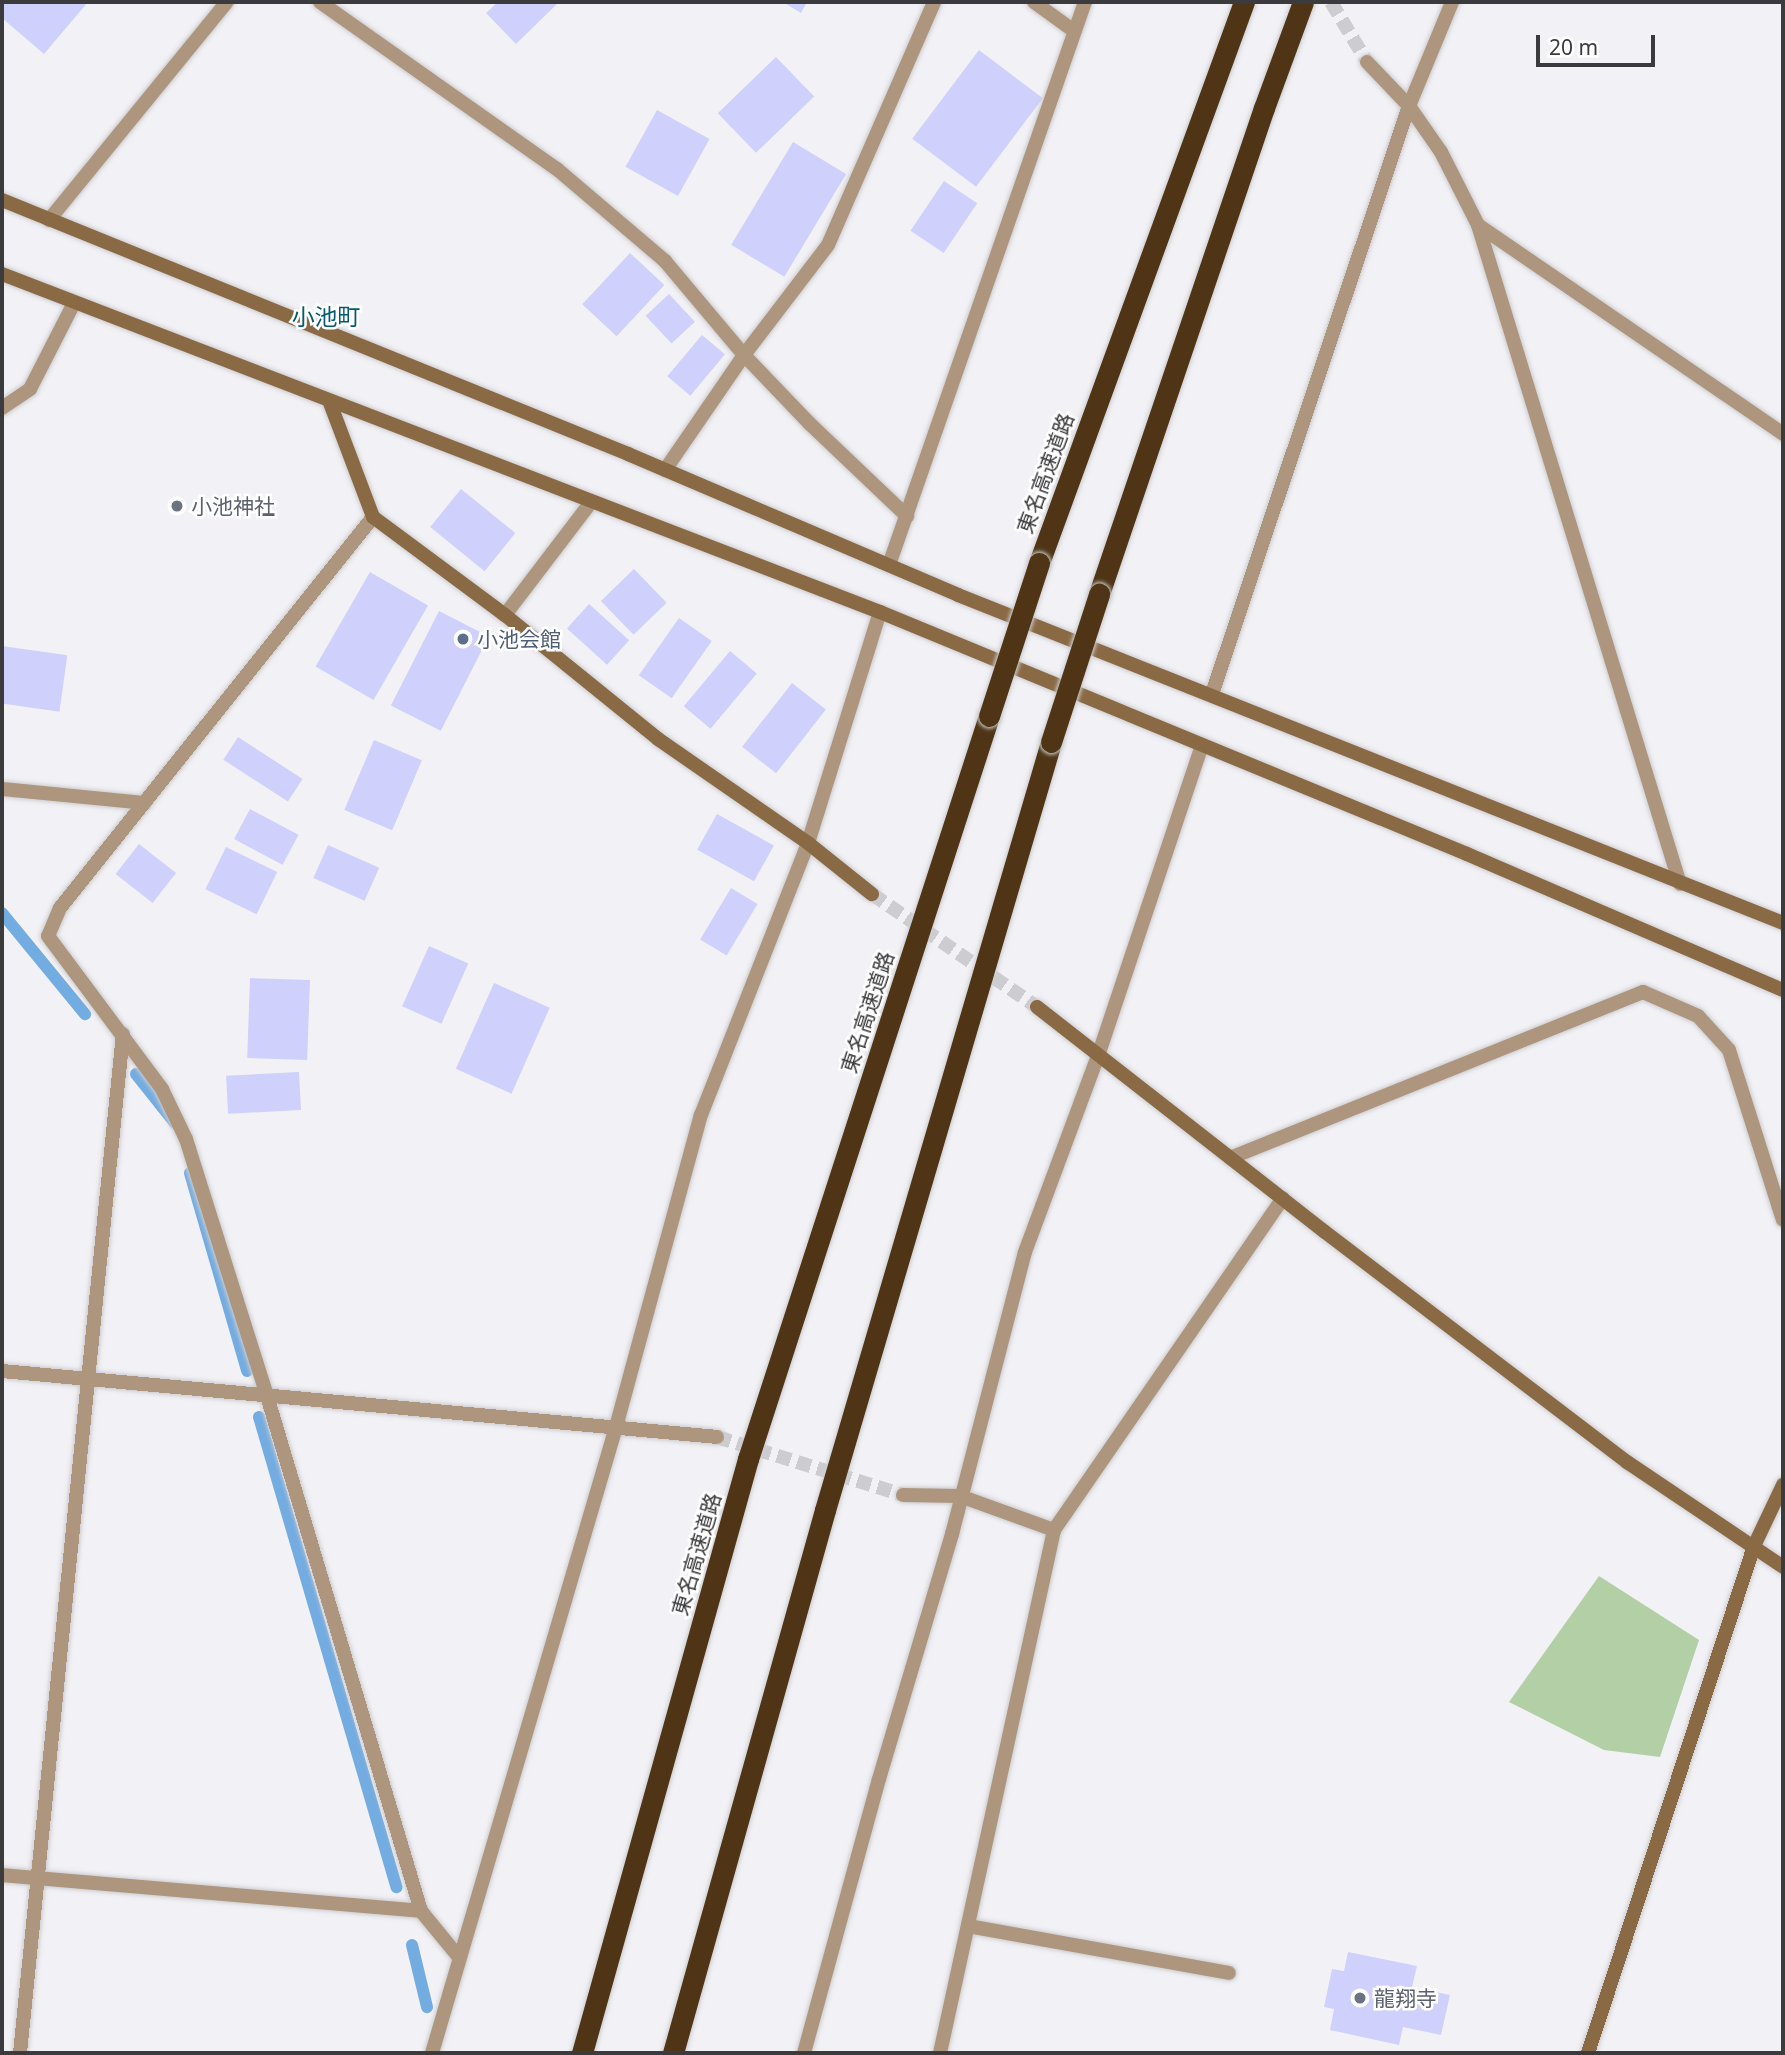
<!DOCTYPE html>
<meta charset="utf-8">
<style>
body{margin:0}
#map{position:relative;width:1785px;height:2055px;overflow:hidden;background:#f2f2f6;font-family:"Noto Sans","Noto Sans JP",sans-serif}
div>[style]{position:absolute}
.green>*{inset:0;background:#b2cfa5}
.stream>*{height:12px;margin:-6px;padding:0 6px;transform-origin:6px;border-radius:6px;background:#73ace1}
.building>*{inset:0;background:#cfd0fb;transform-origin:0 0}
.street-tunnel>*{height:14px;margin-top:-7px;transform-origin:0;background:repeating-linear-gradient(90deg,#cdcdd1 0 14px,transparent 0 21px)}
.secondary-tunnel>*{height:14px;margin-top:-7px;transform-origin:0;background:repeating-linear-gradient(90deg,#cdcdd1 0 14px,transparent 0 21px)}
.roads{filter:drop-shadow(0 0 2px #cdcdd1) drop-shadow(0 0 2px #cdcdd1)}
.street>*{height:14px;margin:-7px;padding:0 7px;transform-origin:7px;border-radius:7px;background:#ad967d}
.secondary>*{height:14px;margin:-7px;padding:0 7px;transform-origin:7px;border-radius:7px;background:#8a6a44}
.highway>*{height:21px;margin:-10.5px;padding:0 10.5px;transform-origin:10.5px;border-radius:10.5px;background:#4f3515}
.bridges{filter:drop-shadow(0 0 2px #cdcdd1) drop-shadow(0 0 2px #cdcdd1)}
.highway-bridge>*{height:21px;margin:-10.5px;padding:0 10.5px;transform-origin:10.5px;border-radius:10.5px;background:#4f3515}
.dots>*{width:19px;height:19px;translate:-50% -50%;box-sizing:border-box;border:4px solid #fff;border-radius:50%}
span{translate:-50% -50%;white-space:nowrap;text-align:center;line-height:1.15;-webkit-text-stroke:5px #fff;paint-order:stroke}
.street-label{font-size:21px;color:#3b3b3d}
.worship-label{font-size:21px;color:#5b616d}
.left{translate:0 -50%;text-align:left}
.service-label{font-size:21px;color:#4e5e75}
.neighbourhood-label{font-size:23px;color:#035970}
.frame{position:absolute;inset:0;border:4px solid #3b3b3d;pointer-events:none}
.scale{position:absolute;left:1536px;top:35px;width:119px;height:32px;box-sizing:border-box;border:4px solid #3b3b3d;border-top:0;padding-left:9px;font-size:21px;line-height:24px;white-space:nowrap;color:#3b3b3d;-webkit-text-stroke:5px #fff;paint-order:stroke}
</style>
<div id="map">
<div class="green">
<i style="clip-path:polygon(1599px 1576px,1699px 1640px,1660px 1757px,1604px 1750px,1509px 1702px)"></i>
</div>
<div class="stream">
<i style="left:2px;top:913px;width:131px;rotate:50.6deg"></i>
<i style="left:136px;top:1074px;width:63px;rotate:51.5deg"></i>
<i style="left:190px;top:1173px;width:206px;rotate:73.9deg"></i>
<i style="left:259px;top:1417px;width:490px;rotate:73.7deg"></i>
<i style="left:412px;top:1945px;width:64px;rotate:76.4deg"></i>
</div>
<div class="building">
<i style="clip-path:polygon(2px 2px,88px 2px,44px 54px,2px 18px)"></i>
<i style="clip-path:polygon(498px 2px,559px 2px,516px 44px,486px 13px)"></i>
<i style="clip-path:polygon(783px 2px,807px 2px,801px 13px)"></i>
<i style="left:979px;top:50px;width:80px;height:111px;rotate:37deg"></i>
<i style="left:776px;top:57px;width:55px;height:81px;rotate:46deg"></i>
<i style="left:657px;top:110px;width:60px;height:65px;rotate:29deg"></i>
<i style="left:793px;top:142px;width:62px;height:120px;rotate:31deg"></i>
<i style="left:944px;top:181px;width:40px;height:60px;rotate:34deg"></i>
<i style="left:630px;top:253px;width:47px;height:70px;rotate:43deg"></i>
<i style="left:669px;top:294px;width:38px;height:32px;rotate:47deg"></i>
<i style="left:702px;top:335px;width:30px;height:54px;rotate:40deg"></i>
<i style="left:461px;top:489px;width:70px;height:49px;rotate:39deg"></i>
<i style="left:634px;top:569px;width:47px;height:46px;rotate:46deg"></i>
<i style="left:370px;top:572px;width:67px;height:109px;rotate:30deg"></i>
<i style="left:589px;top:604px;width:54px;height:33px;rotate:42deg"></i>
<i style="left:439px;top:611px;width:56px;height:106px;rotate:27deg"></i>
<i style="left:679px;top:618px;width:40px;height:70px;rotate:35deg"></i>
<i style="left:2px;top:646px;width:66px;height:57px;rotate:8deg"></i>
<i style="left:730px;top:651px;width:35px;height:72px;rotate:40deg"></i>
<i style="left:792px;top:683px;width:43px;height:81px;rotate:38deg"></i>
<i style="left:238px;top:737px;width:77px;height:27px;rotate:33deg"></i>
<i style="left:374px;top:740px;width:52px;height:76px;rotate:23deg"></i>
<i style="left:250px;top:809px;width:55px;height:34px;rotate:28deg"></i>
<i style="left:717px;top:814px;width:65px;height:41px;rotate:29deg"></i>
<i style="left:139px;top:844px;width:47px;height:38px;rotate:38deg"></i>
<i style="left:328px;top:845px;width:56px;height:36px;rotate:24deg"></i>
<i style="left:226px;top:847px;width:57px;height:47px;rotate:26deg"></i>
<i style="left:731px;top:888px;width:31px;height:60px;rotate:31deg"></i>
<i style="left:429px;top:946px;width:43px;height:66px;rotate:24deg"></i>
<i style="left:250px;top:978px;width:60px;height:80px;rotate:2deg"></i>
<i style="left:494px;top:983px;width:61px;height:94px;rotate:24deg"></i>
<i style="left:299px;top:1072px;width:38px;height:73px;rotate:87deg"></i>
<i style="clip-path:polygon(1348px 1952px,1417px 1966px,1412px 1987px,1450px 1995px,1441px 2035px,1403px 2027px,1399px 2045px,1330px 2030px,1334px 2009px,1324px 2007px,1332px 1969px,1344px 1971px)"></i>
</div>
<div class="street-tunnel">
<i style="left:1331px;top:2px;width:70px;rotate:59deg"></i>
<i style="left:717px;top:1437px;width:195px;rotate:17.3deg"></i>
</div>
<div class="secondary-tunnel">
<i style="left:872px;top:894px;width:200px;rotate:34.4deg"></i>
</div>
<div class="roads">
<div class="street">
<i style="left:320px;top:2px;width:290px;rotate:35.2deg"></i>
<i style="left:557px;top:169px;width:142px;rotate:40.4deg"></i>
<i style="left:665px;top:261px;width:123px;rotate:50deg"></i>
<i style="left:744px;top:355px;width:95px;rotate:46.3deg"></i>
<i style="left:810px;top:424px;width:134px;rotate:43.5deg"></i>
<i style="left:1034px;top:2px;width:49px;rotate:35.9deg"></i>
<i style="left:1367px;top:62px;width:61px;rotate:46.3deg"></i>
<i style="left:1409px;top:106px;width:56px;rotate:55.2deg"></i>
<i style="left:1441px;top:152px;width:82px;rotate:63.1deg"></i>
<i style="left:1478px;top:225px;width:689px;rotate:72.96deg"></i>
<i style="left:49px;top:220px;width:281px;rotate:-50.8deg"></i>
<i style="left:1478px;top:225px;width:370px;rotate:34.4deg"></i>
<i style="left:2px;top:408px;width:34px;rotate:-34deg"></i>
<i style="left:30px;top:389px;width:97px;rotate:-62.9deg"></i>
<i style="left:665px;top:470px;width:140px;rotate:-55.5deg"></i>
<i style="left:744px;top:355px;width:138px;rotate:-52.6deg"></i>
<i style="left:828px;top:245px;width:265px;rotate:-66.4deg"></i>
<i style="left:373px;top:517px;width:501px;rotate:128.68deg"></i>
<i style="left:60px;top:908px;width:30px;rotate:113deg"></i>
<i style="left:48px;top:936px;width:191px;rotate:53.3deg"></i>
<i style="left:162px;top:1089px;width:55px;rotate:64.4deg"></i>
<i style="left:186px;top:1139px;width:269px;rotate:72.5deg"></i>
<i style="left:267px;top:1396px;width:538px;rotate:73.35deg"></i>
<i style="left:889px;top:565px;width:596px;rotate:-70.81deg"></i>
<i style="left:505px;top:615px;width:142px;rotate:-52.7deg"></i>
<i style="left:1212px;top:694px;width:620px;rotate:-71.48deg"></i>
<i style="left:1409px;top:106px;width:113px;rotate:-67.5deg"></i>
<i style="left:2px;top:789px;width:143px;rotate:5.6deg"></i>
<i style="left:1230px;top:1158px;width:445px;rotate:-21.9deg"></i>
<i style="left:1643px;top:992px;width:60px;rotate:23.6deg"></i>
<i style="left:1698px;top:1016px;width:46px;rotate:47.6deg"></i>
<i style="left:1729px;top:1050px;width:178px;rotate:72.4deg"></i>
<i style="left:2px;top:1371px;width:718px;rotate:5.27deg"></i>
<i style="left:903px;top:1495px;width:57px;rotate:1deg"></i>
<i style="left:960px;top:1496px;width:100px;rotate:19.9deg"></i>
<i style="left:2px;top:1875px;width:421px;rotate:4.9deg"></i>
<i style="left:421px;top:1911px;width:58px;rotate:50.6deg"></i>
<i style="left:968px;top:1926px;width:265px;rotate:10.2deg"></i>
<i style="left:20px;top:2053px;width:1024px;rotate:-84.23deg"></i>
<i style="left:432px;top:2053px;width:652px;rotate:-73.62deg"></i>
<i style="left:616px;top:1427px;width:323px;rotate:-74.8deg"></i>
<i style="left:701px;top:1115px;width:292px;rotate:-68.5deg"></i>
<i style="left:808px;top:843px;width:242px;rotate:-72.7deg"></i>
<i style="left:804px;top:2053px;width:284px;rotate:-74.7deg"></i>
<i style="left:879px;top:1779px;width:256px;rotate:-73.4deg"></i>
<i style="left:952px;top:1534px;width:291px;rotate:-75.5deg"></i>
<i style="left:1025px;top:1252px;width:212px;rotate:-69.6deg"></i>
<i style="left:1099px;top:1053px;width:324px;rotate:-71.5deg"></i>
<i style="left:940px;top:2053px;width:535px;rotate:-77.7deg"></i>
<i style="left:1054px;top:1530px;width:403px;rotate:-55.4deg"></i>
</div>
<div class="secondary">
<i style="left:2px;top:200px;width:676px;rotate:22.08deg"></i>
<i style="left:628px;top:454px;width:359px;rotate:23.1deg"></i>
<i style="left:958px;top:595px;width:888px;rotate:21.68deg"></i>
<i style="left:2px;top:274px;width:941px;rotate:21.06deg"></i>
<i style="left:880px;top:612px;width:635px;rotate:22.4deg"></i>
<i style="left:1467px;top:854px;width:344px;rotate:23.3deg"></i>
<i style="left:330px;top:403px;width:122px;rotate:69.3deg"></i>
<i style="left:373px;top:517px;width:164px;rotate:36.6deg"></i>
<i style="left:505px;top:615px;width:197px;rotate:39deg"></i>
<i style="left:658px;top:739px;width:183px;rotate:34.7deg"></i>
<i style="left:808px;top:843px;width:82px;rotate:38.6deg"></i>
<i style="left:1037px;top:1007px;width:365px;rotate:38deg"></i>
<i style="left:1325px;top:1232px;width:380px;rotate:37.3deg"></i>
<i style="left:1627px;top:1462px;width:188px;rotate:33.9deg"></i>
<i style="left:1588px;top:2053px;width:533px;rotate:-71.87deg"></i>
<i style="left:1754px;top:1546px;width:68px;rotate:-64.6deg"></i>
</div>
<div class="highway">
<i style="left:1039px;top:563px;width:597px;rotate:-69.93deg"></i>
<i style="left:1099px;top:594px;width:513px;rotate:-71.25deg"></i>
<i style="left:1264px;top:108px;width:113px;rotate:-69.8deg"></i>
<i style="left:582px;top:2053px;width:617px;rotate:-74.39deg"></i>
<i style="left:748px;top:1459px;width:781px;rotate:-72.03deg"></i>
<i style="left:673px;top:2053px;width:564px;rotate:-74.36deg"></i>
<i style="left:825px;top:1510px;width:801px;rotate:-73.6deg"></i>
</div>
</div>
<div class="bridges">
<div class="highway-bridge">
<i style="left:989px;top:716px;width:161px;rotate:-71.9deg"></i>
<i style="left:1051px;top:742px;width:156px;rotate:-72deg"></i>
</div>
</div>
<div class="dots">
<i style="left:177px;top:506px;background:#6b7280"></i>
<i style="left:463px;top:639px;background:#5c6f8a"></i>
<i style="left:1360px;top:1998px;background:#6b7280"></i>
</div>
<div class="street-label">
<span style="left:1045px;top:473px;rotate:-70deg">東名高速道路</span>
<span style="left:867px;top:1012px;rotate:-72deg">東名高速道路</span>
<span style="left:696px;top:1554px;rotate:-74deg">東名高速道路</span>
</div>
<div class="worship-label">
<span class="left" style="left:191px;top:506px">小池神社</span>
<span class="left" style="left:1374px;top:1998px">龍翔寺</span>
</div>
<div class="service-label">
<span class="left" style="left:477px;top:639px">小池会館</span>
</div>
<div class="neighbourhood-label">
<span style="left:326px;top:316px">小池町</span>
</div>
<div class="frame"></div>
<div class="scale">20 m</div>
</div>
